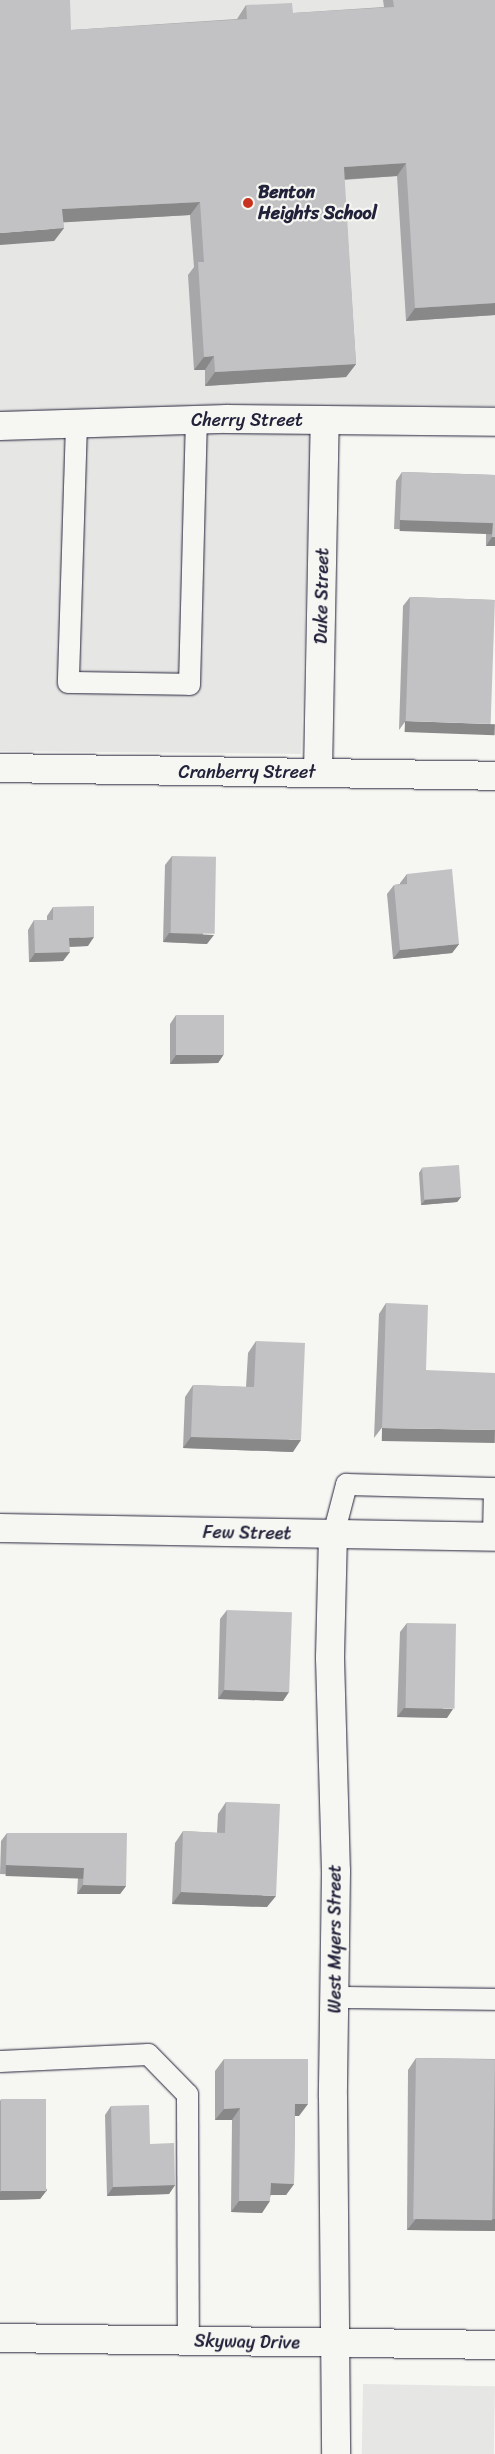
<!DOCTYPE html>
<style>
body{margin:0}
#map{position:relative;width:495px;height:2454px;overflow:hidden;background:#f6f6f2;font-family:Sriracha,sans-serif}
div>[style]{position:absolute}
.built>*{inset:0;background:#e6e6e4;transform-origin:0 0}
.roads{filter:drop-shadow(0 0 1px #22223b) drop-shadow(0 0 1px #22223b)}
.lane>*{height:21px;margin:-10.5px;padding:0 10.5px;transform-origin:10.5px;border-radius:10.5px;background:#f6f6f2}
.street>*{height:28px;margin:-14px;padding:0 14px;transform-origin:14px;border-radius:14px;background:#f6f6f2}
.primary>*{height:28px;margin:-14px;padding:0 14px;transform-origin:14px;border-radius:14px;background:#f6f6f2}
.wall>*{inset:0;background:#a7a7a9}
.shaded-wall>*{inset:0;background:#888889;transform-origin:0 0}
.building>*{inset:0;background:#c2c2c4;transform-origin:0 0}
.dots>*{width:14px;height:14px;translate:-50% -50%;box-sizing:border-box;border:2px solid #f6f6f2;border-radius:50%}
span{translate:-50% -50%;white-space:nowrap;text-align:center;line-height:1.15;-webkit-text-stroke:4.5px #f6f6f2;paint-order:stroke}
.poi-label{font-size:18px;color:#22223b;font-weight:700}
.left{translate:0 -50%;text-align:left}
.street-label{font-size:18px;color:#22223b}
</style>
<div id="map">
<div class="built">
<i style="clip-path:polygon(0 0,495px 0,495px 406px,312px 406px,301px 754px,0 751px)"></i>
<i style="left:363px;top:2384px;width:132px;height:70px;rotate:1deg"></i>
</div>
<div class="roads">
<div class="lane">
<i style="left:76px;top:423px;width:259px;rotate:91.8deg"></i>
<i style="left:68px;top:682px;width:121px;rotate:0.9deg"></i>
<i style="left:189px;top:684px;width:264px;rotate:-88.5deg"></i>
<i style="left:333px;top:1534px;width:52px;rotate:-75.4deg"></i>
<i style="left:346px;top:1484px;width:148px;rotate:1.5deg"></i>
<i style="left:494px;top:1488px;width:49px;rotate:91.2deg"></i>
<i style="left:335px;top:1997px;width:160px;rotate:0.7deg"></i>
<i style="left:0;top:2061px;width:148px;rotate:-2.7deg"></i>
<i style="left:148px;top:2054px;width:56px;rotate:45.7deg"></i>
<i style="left:187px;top:2094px;width:247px;rotate:89.8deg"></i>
</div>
<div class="street">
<i style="left:0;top:426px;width:227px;rotate:-1.8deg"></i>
<i style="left:227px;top:419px;width:268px;rotate:0.6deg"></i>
<i style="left:0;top:768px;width:495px;rotate:0.9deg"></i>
<i style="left:318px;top:772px;width:352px;rotate:-88.9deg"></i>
<i style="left:0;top:1528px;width:495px;rotate:1deg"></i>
<i style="left:333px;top:1534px;width:124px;rotate:91.4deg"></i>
<i style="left:330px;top:1658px;width:213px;rotate:88.4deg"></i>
<i style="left:336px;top:1871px;width:226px;rotate:90.8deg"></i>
<i style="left:333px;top:2097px;width:357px;rotate:89.5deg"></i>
</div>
<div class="primary">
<i style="left:0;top:2338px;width:495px;rotate:0.8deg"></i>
</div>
</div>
<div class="wall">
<i style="clip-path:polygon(383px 0,495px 0,495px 315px,406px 321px,397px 176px,344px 180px,356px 364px,346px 377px,205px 386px,205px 370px,194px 370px,188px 275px,194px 267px,190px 215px,63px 222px,64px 228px,54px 241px,71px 30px,237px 19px,246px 5px,293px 13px,384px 7px)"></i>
<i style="clip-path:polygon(402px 472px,495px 475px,495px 546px,486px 546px,486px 532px,394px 529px,396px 481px)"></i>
<i style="clip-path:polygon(410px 597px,495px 600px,399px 730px,403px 606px)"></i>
<i style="clip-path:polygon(172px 856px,207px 944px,163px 942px,165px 865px)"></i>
<i style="clip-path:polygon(407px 874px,459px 944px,452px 953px,393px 959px,387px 894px,394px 885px,400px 884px,400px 883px)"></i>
<i style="clip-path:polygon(53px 907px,88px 946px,69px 947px,63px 961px,29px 962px,28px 930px,34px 920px,47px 920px,47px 916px)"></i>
<i style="clip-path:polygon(176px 1015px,224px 1054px,218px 1063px,170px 1064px,170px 1024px)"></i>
<i style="clip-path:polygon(422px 1168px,461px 1197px,457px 1202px,421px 1205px,419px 1173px)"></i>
<i style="clip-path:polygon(386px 1303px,426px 1370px,374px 1438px,379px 1314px)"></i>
<i style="clip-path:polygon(256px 1341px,293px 1452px,183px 1448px,185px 1397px,193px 1385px,246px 1387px,248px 1353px)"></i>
<i style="clip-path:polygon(227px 1610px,283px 1701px,218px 1699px,220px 1619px)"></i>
<i style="clip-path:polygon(407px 1623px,447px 1718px,397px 1717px,400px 1632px)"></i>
<i style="clip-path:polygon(226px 1802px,267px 1907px,172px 1904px,175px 1843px,183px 1831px,217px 1833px,218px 1814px)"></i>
<i style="clip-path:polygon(7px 1833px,126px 1886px,120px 1894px,77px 1894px,78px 1877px,0 1874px,1px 1841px)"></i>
<i style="clip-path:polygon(416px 2058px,495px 2059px,495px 2231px,407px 2230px,408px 2070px)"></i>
<i style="clip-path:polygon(224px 2059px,299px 2116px,295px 2116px,294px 2184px,286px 2195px,271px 2195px,262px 2213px,231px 2212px,232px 2120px,215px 2120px,215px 2071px)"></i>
<i style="clip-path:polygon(1px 2099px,47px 2190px,40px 2199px,0 2200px,0 2101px)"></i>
<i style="clip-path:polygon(111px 2106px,150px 2144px,175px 2185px,169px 2194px,107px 2196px,105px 2115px)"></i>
</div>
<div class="shaded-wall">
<i style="clip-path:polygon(406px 163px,397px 176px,334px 180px,344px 167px)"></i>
<i style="clip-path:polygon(200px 202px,190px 215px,53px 223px,62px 209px)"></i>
<i style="clip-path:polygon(64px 228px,54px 241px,0 245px,0 233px)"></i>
<i style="clip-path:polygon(495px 303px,495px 315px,406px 321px,415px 308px)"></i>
<i style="clip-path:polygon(214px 356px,205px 370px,194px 370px,204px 357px)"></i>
<i style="clip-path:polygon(356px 364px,346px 377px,205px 386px,215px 372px)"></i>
<i style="left:400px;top:520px;width:93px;height:11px;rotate:2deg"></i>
<i style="clip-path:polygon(492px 537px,495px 537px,495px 546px,486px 546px)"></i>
<i style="left:405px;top:721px;width:90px;height:11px;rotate:2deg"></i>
<i style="clip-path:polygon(169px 933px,214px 935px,207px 944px,163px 942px)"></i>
<i style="clip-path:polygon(94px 937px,88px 946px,63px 947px,69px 938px)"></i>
<i style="clip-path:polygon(459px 944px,452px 953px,393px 959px,400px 950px)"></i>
<i style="clip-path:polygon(70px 952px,63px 961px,29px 962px,35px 953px)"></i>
<i style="clip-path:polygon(224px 1054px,218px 1063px,170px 1064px,176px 1055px)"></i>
<i style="clip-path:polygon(461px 1197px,457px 1202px,421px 1205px,425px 1200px)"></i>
<i style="left:382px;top:1428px;width:113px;height:13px;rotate:1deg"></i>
<i style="clip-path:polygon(191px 1437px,301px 1440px,293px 1452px,183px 1448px)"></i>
<i style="clip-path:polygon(224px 1690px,289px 1692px,283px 1701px,218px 1699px)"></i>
<i style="clip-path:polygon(404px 1708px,453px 1709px,447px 1718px,397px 1717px)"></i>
<i style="left:6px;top:1865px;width:78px;height:11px;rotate:2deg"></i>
<i style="clip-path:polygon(83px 1885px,126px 1886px,120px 1894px,77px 1894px)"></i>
<i style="clip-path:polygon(181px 1892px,276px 1896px,267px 1907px,172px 1904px)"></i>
<i style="clip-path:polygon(295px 2104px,308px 2104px,299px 2116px,286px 2116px)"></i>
<i style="clip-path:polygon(240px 2108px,232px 2120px,215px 2120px,224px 2109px)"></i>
<i style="clip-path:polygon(271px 2183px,294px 2184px,286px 2195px,263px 2195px)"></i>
<i style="clip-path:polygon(175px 2185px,169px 2194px,107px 2196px,113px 2187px)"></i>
<i style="clip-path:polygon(47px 2190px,40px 2199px,0 2200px,0 2192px,1px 2191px)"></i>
<i style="clip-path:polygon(239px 2201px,270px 2201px,262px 2213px,231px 2212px)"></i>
<i style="clip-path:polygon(416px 2219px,495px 2219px,495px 2231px,407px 2230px)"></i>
</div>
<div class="building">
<i style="clip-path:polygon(0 0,70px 0,71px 30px,247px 19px,246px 5px,292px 3px,293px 13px,394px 7px,393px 0,495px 0,495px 303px,415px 308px,406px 163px,344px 167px,356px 364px,215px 372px,214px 356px,204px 357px,198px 262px,204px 262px,200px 202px,62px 209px,64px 228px,0 233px)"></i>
<i style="clip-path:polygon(402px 472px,495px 475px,495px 537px,492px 537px,493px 523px,400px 520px)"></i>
<i style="left:410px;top:597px;width:85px;height:124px;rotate:2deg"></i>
<i style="left:172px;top:856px;width:44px;height:77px;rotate:1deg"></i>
<i style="clip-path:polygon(452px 869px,459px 944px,400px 950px,394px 885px,407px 884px,407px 874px)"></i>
<i style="clip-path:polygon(94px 906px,94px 937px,69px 938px,70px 952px,35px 953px,34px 920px,53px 920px,53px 907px)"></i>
<i style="left:176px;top:1015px;width:48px;height:40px"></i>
<i style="left:459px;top:1165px;width:32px;height:37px;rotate:86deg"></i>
<i style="clip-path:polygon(386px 1303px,428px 1305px,426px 1370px,495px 1373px,495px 1430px,382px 1428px)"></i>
<i style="clip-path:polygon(256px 1341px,305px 1343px,301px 1440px,191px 1437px,193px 1385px,254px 1387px)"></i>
<i style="left:227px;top:1610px;width:65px;height:80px;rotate:2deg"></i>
<i style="left:407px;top:1623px;width:49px;height:85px;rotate:1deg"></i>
<i style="clip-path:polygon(226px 1802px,280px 1804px,276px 1896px,181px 1892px,183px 1831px,225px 1833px)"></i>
<i style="clip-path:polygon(7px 1833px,127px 1833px,126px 1886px,83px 1885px,84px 1868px,6px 1865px)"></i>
<i style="left:416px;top:2058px;width:79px;height:161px;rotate:1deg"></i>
<i style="clip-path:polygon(224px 2059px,308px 2059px,308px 2104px,295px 2104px,294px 2184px,271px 2183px,270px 2201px,239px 2201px,240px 2108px,224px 2109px)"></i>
<i style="left:1px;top:2099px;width:45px;height:92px"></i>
<i style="clip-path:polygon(149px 2105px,150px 2144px,174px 2143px,175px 2185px,113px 2187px,111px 2106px)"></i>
</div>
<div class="dots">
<i style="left:248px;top:203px;background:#c8321e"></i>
</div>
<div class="poi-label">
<span class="left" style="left:258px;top:203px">Benton<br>Heights School</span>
</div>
<div class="street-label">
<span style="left:247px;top:420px">Cherry Street</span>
<span style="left:322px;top:596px;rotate:-89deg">Duke Street</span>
<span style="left:247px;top:772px">Cranberry Street</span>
<span style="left:247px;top:1533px;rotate:1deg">Few Street</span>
<span style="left:335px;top:1939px;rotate:-90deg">West Myers Street</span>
<span style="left:247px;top:2342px;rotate:1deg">Skyway Drive</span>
</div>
</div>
